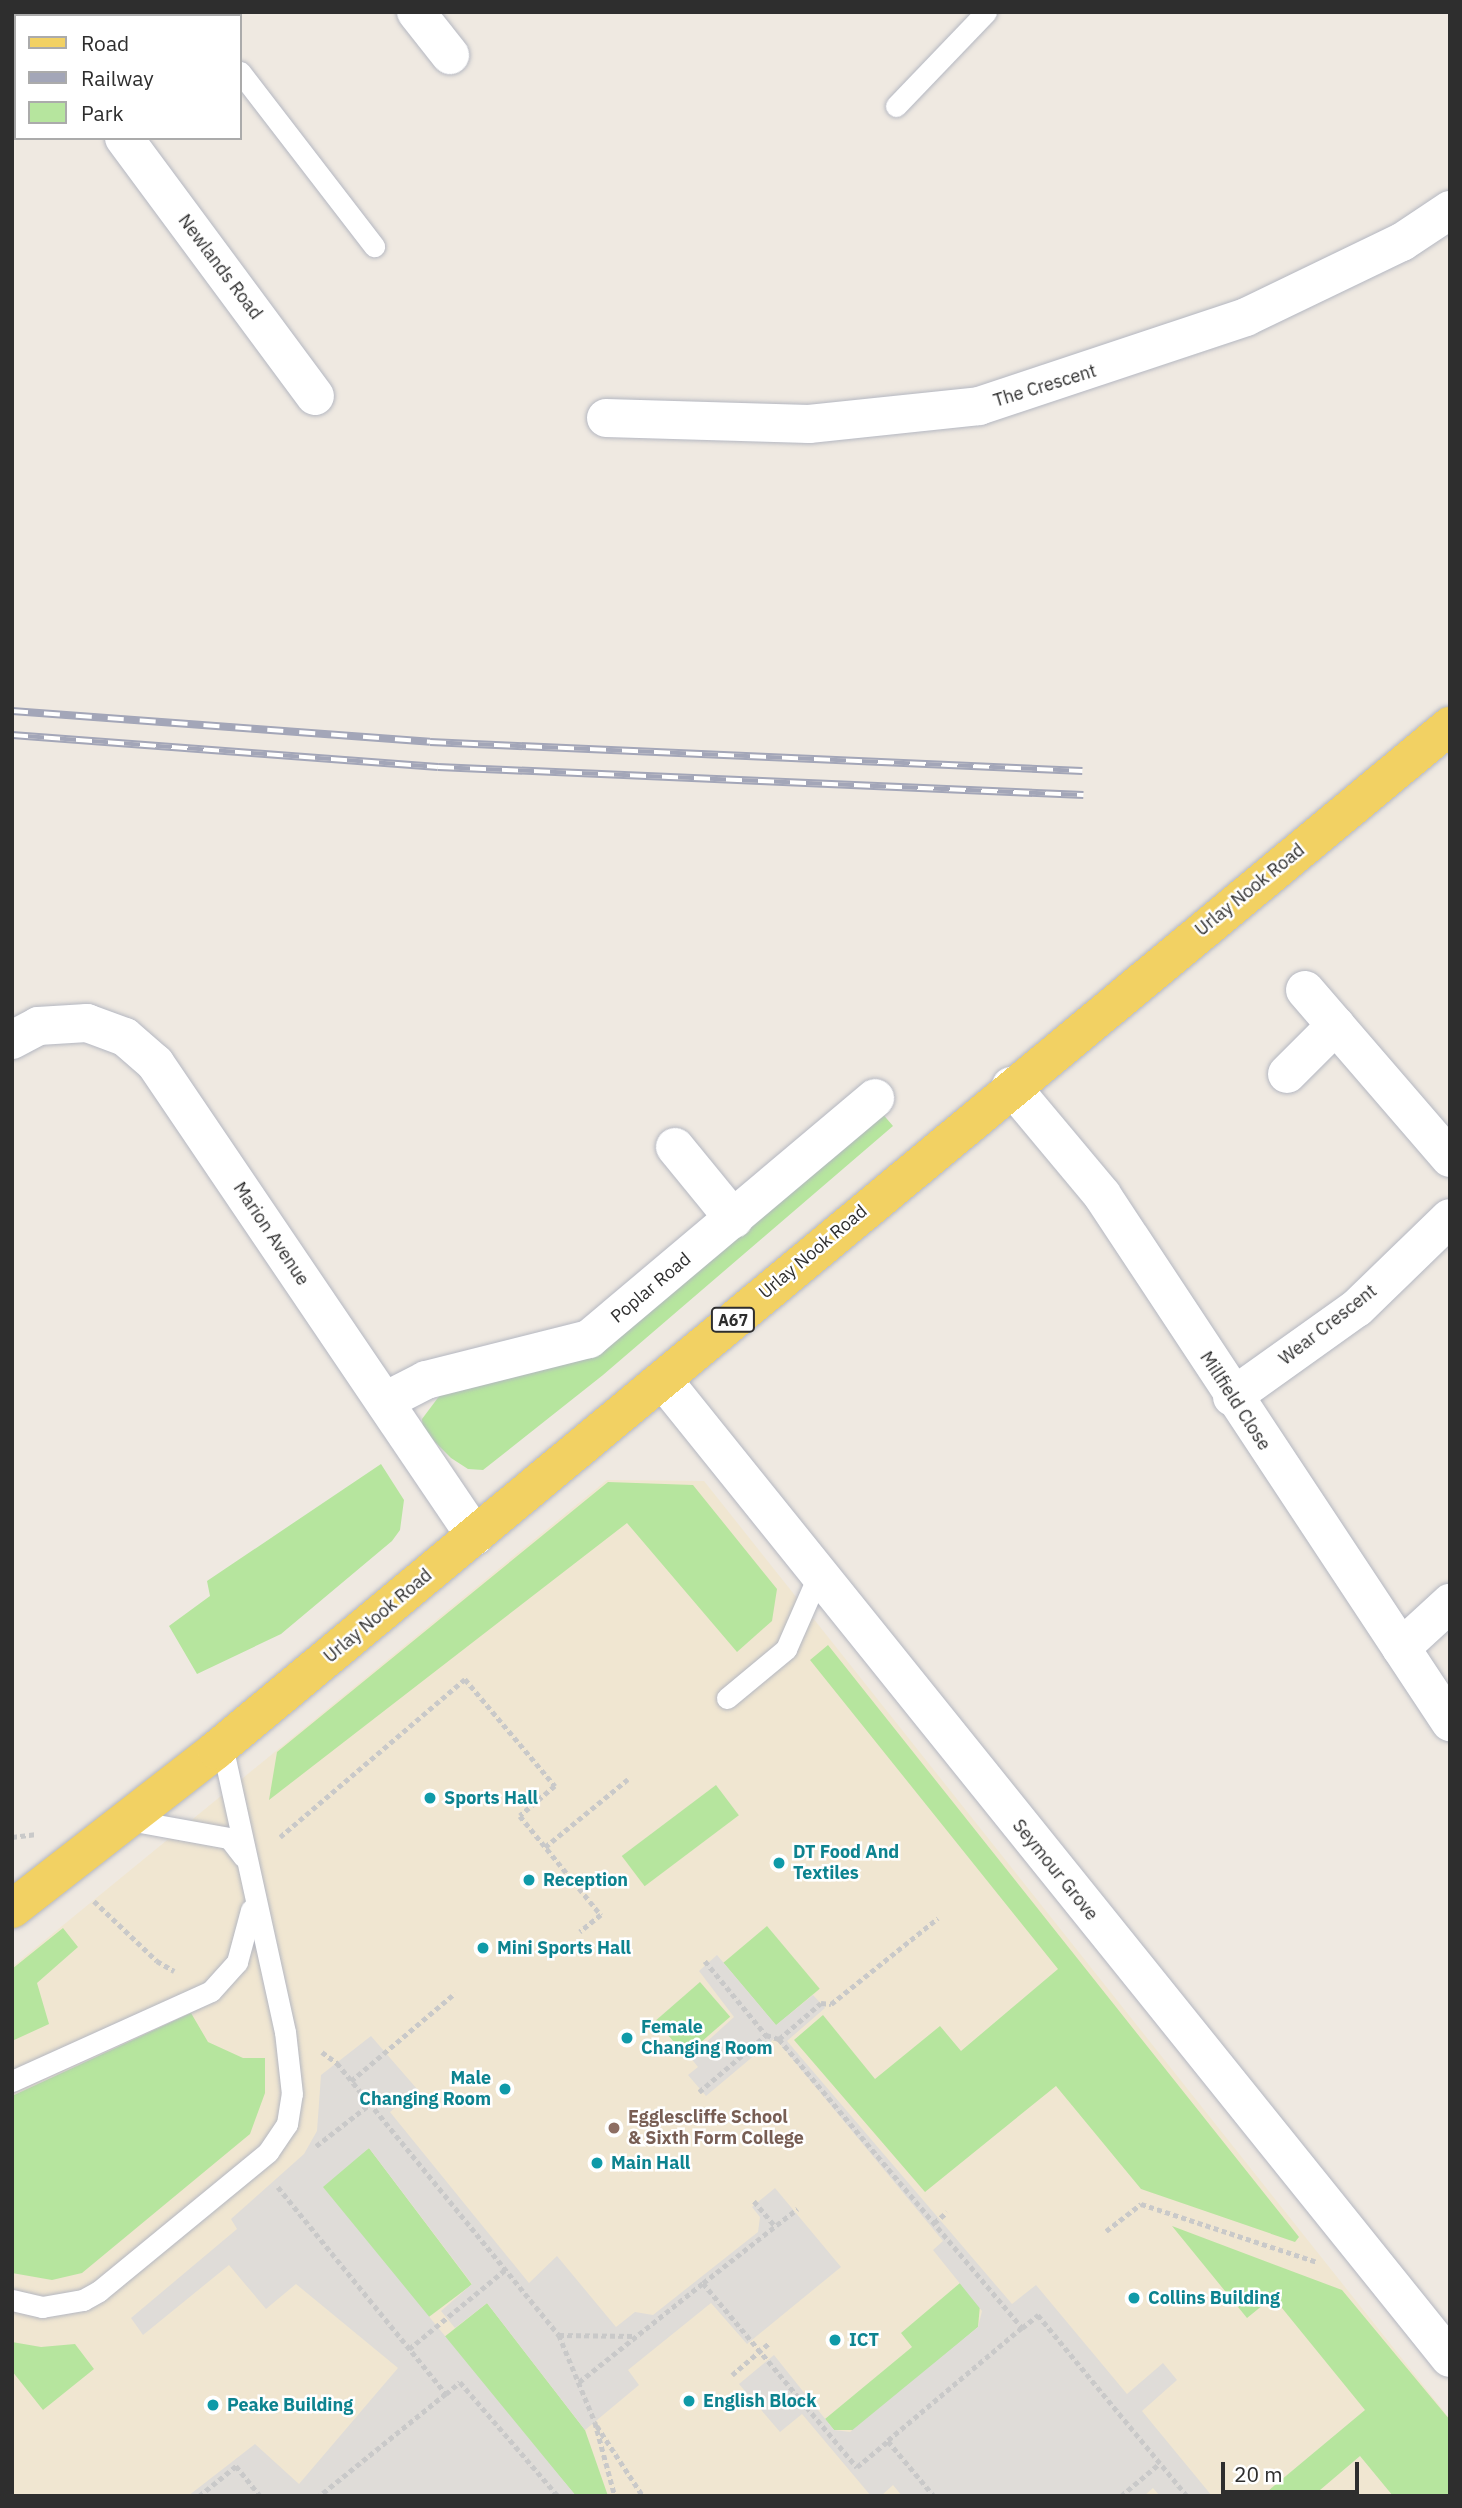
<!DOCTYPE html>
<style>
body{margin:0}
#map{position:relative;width:1462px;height:2508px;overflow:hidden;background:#efe9e1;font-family:"IBM Plex Sans",sans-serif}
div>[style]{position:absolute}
.education>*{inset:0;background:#f0e6d1}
.green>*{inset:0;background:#b6e59e;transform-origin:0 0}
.plaza>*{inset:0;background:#dfdcd8}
.path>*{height:4.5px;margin-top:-2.25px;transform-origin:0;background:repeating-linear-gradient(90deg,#c9c9c9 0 5px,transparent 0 8.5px)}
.roads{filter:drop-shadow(0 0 2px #b4b7c1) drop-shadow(0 0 2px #b4b7c1)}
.lane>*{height:21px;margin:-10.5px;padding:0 10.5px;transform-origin:10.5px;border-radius:10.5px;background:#fff}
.street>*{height:38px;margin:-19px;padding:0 19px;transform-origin:19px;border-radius:19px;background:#fff}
.primary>*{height:38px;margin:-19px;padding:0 19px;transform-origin:19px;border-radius:19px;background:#f2d163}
.rail>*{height:8px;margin-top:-4px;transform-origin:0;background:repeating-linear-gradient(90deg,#fff 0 16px,#a3a6b8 0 32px);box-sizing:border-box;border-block:2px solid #a3a6b8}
.dots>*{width:19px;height:19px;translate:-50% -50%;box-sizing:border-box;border:4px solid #fff;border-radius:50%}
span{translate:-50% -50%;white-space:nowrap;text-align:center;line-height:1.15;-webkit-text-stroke:5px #fff;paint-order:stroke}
.shield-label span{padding:2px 5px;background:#fff;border:2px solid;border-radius:5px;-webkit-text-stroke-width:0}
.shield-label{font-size:16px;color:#2e2e2e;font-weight:700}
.street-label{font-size:18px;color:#2e2e2e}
.culture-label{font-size:18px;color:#0d838f;font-weight:700}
.left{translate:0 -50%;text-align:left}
.right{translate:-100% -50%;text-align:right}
.education-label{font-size:18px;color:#785e54;font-weight:700}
.frame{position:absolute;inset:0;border:14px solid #2e2e2e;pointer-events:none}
.legend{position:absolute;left:14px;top:14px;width:228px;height:126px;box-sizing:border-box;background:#fff;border:2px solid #ababab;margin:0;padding:9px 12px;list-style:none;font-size:21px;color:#2e2e2e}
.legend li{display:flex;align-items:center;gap:14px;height:35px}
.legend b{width:35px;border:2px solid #ababab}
.scale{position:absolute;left:1221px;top:2462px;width:138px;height:32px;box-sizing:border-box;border:4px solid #2e2e2e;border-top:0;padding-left:9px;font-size:21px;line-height:24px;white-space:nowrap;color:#2e2e2e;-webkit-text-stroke:5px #fff;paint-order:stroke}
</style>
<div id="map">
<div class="education">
<i style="clip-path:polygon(607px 1480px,704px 1481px,1450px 2419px,1450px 2496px,12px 2496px,12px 1967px)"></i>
</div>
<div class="green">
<i style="clip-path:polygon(881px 1112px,893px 1126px,603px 1375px,483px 1470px,468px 1469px,451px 1458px,423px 1430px,422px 1419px,443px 1391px,576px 1356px)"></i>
<i style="clip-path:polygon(381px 1464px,404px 1500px,400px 1530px,392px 1541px,281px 1634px,197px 1674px,169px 1626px,210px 1596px,207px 1581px)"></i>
<i style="clip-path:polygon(608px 1482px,693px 1485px,777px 1589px,772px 1621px,737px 1652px,627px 1523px,269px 1800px,277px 1752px)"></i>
<i style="clip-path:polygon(828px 1645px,1299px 2237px,1295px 2242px,1141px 2189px,1056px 2086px,925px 2192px,794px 2040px,823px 2015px,875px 2079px,940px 2026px,961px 2051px,1058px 1969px,810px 1660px)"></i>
<i style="left:716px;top:1785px;width:38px;height:118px;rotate:53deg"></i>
<i style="left:767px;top:1926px;width:82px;height:57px;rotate:50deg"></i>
<i style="clip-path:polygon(63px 1928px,78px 1947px,37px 1983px,49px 2024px,12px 2041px,12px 1969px)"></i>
<i style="left:700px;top:1982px;width:46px;height:59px;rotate:49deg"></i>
<i style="clip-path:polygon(191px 2013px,208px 2042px,243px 2058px,265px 2058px,265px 2093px,250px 2134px,82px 2273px,52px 2280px,12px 2273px,12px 2096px)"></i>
<i style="left:369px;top:2148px;width:171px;height:61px;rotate:53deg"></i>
<i style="clip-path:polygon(1172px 2226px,1342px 2290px,1450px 2420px,1450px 2496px,1393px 2496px,1360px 2456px,1313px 2496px,1262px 2496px,1365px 2410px,1273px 2297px,1247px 2318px)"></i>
<i style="clip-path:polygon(960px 2283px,980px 2305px,978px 2327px,856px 2430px,834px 2430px,825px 2419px,912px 2347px,901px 2333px)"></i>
<i style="clip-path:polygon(487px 2303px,585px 2430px,608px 2496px,576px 2496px,443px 2338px)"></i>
<i style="clip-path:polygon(12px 2342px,41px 2347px,75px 2344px,94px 2369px,43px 2410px,12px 2371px)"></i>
</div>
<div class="plaza">
<i style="clip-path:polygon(717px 1955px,776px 2025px,813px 1995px,825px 2008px,787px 2041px,1012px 2304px,1036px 2285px,1127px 2394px,1163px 2363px,1177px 2380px,1142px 2411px,1212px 2496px,1160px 2496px,1153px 2488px,1144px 2496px,902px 2496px,893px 2485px,881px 2496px,871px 2496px,802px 2414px,780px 2432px,739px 2384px,774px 2355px,834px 2430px,850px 2432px,978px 2327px,982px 2311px,933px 2250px,943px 2241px,775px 2038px,706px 2096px,688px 2075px,698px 2067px,690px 2057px,734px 2017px,699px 1971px)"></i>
<i style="clip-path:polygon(371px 2036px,417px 2089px,390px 2112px,529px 2283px,557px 2256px,616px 2327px,635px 2312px,653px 2315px,758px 2232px,760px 2217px,752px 2207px,775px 2188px,841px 2267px,747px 2344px,711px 2303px,628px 2370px,639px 2385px,585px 2430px,487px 2303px,455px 2328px,441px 2311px,472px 2284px,369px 2148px,323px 2187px,576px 2496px,188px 2496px,255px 2444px,299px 2484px,398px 2368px,296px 2284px,266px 2309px,229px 2265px,143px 2335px,131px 2318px,237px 2229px,231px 2219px,304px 2154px,317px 2131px,321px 2075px)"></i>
</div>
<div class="path">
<i style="left:12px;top:1837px;width:23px;rotate:-7deg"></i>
<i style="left:280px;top:1837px;width:243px;rotate:-40.5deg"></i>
<i style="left:465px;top:1679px;width:140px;rotate:49.9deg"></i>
<i style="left:555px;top:1786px;width:46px;rotate:139.4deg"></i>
<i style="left:520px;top:1816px;width:128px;rotate:50.7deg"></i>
<i style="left:601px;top:1915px;width:27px;rotate:141deg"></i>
<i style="left:545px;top:1847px;width:107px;rotate:-39.3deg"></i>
<i style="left:94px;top:1901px;width:87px;rotate:43.6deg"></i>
<i style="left:157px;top:1961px;width:20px;rotate:30deg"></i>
<i style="left:705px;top:1961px;width:96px;rotate:50.5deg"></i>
<i style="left:766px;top:2035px;width:14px;rotate:17deg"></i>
<i style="left:779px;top:2039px;width:378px;rotate:49.9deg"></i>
<i style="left:1022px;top:2328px;width:175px;rotate:139.9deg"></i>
<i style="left:779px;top:2039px;width:55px;rotate:-40.6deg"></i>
<i style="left:821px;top:2003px;width:10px;rotate:6deg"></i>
<i style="left:831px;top:2004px;width:137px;rotate:-38.8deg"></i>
<i style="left:322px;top:2052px;width:19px;rotate:36deg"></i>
<i style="left:337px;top:2063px;width:351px;rotate:50.8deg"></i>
<i style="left:559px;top:2335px;width:76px;rotate:0.8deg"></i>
<i style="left:351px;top:2081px;width:136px;rotate:-40.2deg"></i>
<i style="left:699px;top:2092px;width:88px;rotate:-40.4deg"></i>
<i style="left:316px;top:2146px;width:68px;rotate:-37.9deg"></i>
<i style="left:278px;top:2187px;width:267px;rotate:50.9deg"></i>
<i style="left:446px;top:2394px;width:162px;rotate:141deg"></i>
<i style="left:754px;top:2201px;width:33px;rotate:50deg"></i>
<i style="left:934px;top:2223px;width:17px;rotate:-40deg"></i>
<i style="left:1106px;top:2231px;width:44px;rotate:-37.6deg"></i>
<i style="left:1141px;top:2204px;width:185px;rotate:18.2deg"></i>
<i style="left:703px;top:2283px;width:120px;rotate:-38.2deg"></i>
<i style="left:1022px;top:2328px;width:21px;rotate:-39deg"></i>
<i style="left:1038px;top:2315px;width:234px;rotate:50.5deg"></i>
<i style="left:559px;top:2335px;width:94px;rotate:67.5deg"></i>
<i style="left:595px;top:2422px;width:77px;rotate:74.9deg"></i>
<i style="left:409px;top:2349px;width:126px;rotate:-39.5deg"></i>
<i style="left:732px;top:2375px;width:48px;rotate:-40.7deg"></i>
<i style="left:579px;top:2382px;width:159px;rotate:-38.6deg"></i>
<i style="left:703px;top:2283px;width:240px;rotate:50.1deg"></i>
<i style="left:857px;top:2467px;width:40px;rotate:-40deg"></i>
<i style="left:888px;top:2441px;width:72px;rotate:50.1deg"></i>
<i style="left:446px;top:2394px;width:18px;rotate:-41deg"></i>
<i style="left:460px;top:2382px;width:150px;rotate:49.3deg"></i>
<i style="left:597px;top:2426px;width:84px;rotate:56.7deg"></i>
<i style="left:199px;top:2496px;width:48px;rotate:-39deg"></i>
<i style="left:236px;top:2466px;width:38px;rotate:51deg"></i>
<i style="left:1121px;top:2496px;width:51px;rotate:-40.2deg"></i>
</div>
<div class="roads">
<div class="lane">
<i style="left:193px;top:12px;width:5px;rotate:53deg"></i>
<i style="left:240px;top:72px;width:220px;rotate:52.4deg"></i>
<i style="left:896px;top:106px;width:130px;rotate:-46.2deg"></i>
<i style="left:727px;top:1698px;width:77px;rotate:-39.7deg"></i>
<i style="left:786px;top:1649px;width:80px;rotate:-66.3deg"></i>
<i style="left:129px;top:1820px;width:102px;rotate:10.2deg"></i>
<i style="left:229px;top:1838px;width:24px;rotate:52deg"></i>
<i style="left:12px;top:2081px;width:218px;rotate:-24.3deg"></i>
<i style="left:211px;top:1991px;width:39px;rotate:-48deg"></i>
<i style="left:237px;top:1962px;width:54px;rotate:-74.9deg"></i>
<i style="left:12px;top:2300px;width:31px;rotate:13deg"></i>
<i style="left:42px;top:2307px;width:42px;rotate:-9.7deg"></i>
<i style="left:83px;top:2300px;width:18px;rotate:-29deg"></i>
<i style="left:99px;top:2291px;width:219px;rotate:-39.4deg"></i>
<i style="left:268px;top:2152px;width:34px;rotate:-56deg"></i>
<i style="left:287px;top:2124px;width:30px;rotate:-81deg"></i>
<i style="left:292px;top:2094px;width:62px;rotate:-96.4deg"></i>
<i style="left:285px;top:2032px;width:294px;rotate:-102.4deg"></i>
</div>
<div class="street">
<i style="left:416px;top:12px;width:55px;rotate:51.7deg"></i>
<i style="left:88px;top:16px;width:6px;rotate:-39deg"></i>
<i style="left:12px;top:72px;width:4px;rotate:-27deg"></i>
<i style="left:124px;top:138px;width:321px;rotate:53.5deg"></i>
<i style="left:606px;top:418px;width:203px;rotate:1.7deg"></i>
<i style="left:809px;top:424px;width:171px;rotate:-6deg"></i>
<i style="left:979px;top:406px;width:281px;rotate:-18.4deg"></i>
<i style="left:1246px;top:317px;width:173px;rotate:-25.7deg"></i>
<i style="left:1402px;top:242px;width:58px;rotate:-33.7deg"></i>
<i style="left:1305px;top:990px;width:222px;rotate:49.2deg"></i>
<i style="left:12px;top:1040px;width:30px;rotate:-28deg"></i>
<i style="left:38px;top:1026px;width:49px;rotate:-3.5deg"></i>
<i style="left:87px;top:1023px;width:40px;rotate:20.2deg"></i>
<i style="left:125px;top:1037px;width:40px;rotate:41deg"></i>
<i style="left:155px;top:1063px;width:571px;rotate:55.92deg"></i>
<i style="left:1287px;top:1074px;width:69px;rotate:-45deg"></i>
<i style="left:1011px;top:1086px;width:142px;rotate:50.1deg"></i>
<i style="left:1102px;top:1195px;width:632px;rotate:56.56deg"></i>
<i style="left:675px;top:1147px;width:93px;rotate:50.7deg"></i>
<i style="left:663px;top:1380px;width:1255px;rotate:51.18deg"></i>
<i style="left:1232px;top:1397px;width:153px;rotate:-35.5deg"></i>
<i style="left:1357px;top:1308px;width:129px;rotate:-44.1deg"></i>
<i style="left:385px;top:1401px;width:46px;rotate:-27.1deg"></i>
<i style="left:426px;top:1380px;width:168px;rotate:-14.1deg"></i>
<i style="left:589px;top:1339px;width:374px;rotate:-40.1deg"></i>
<i style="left:1401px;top:1648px;width:67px;rotate:-42.6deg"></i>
</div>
<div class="primary">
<i style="left:12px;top:1909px;width:259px;rotate:-37.9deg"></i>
<i style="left:216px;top:1750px;width:1604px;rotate:-39.69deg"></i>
</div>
</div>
<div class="rail">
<i style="left:12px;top:711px;width:419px;rotate:4.2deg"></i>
<i style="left:430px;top:742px;width:653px;rotate:2.55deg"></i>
<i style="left:12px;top:735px;width:427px;rotate:4.3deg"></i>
<i style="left:438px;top:767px;width:646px;rotate:2.49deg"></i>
</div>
<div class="dots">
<i style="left:430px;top:1798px;background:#0f9aa8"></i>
<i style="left:779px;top:1863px;background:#0f9aa8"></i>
<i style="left:529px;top:1880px;background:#0f9aa8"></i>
<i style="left:483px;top:1948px;background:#0f9aa8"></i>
<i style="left:627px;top:2038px;background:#0f9aa8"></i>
<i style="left:505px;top:2089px;background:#0f9aa8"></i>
<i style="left:614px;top:2128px;background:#8d6e63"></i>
<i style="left:597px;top:2163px;background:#0f9aa8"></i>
<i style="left:1134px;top:2298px;background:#0f9aa8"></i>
<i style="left:835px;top:2340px;background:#0f9aa8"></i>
<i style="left:689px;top:2401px;background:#0f9aa8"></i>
<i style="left:213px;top:2405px;background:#0f9aa8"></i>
</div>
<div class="shield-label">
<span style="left:733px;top:1320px">A67</span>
</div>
<div class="street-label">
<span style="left:220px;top:267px;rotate:53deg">Newlands Road</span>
<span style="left:1045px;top:386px;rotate:-17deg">The Crescent</span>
<span style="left:1250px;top:890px;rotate:-39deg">Urlay Nook Road</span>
<span style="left:271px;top:1234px;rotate:56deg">Marion Avenue</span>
<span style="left:813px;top:1252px;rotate:-40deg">Urlay Nook Road</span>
<span style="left:651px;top:1288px;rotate:-40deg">Poplar Road</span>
<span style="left:1328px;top:1325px;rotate:-38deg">Wear Crescent</span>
<span style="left:1235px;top:1401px;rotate:57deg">Millfield Close</span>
<span style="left:378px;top:1616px;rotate:-40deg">Urlay Nook Road</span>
<span style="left:1055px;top:1870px;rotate:51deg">Seymour Grove</span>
</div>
<div class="culture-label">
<span class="left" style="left:444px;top:1798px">Sports Hall</span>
<span class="left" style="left:793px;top:1863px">DT Food And<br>Textiles</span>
<span class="left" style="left:543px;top:1880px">Reception</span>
<span class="left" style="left:497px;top:1948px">Mini Sports Hall</span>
<span class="left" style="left:641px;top:2038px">Female<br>Changing Room</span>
<span class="right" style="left:491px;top:2089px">Male<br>Changing Room</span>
<span class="left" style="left:611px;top:2163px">Main Hall</span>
<span class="left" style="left:1148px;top:2298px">Collins Building</span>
<span class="left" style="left:849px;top:2340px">ICT</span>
<span class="left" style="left:703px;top:2401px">English Block</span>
<span class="left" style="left:227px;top:2405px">Peake Building</span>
</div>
<div class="education-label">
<span class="left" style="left:628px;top:2128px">Egglescliffe School<br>&amp; Sixth Form College</span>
</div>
<div class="frame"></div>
<ul class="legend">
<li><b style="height:9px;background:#f2d163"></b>Road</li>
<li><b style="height:9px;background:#a3a6b8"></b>Railway</li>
<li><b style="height:19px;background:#b6e59e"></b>Park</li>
</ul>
<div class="scale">20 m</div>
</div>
